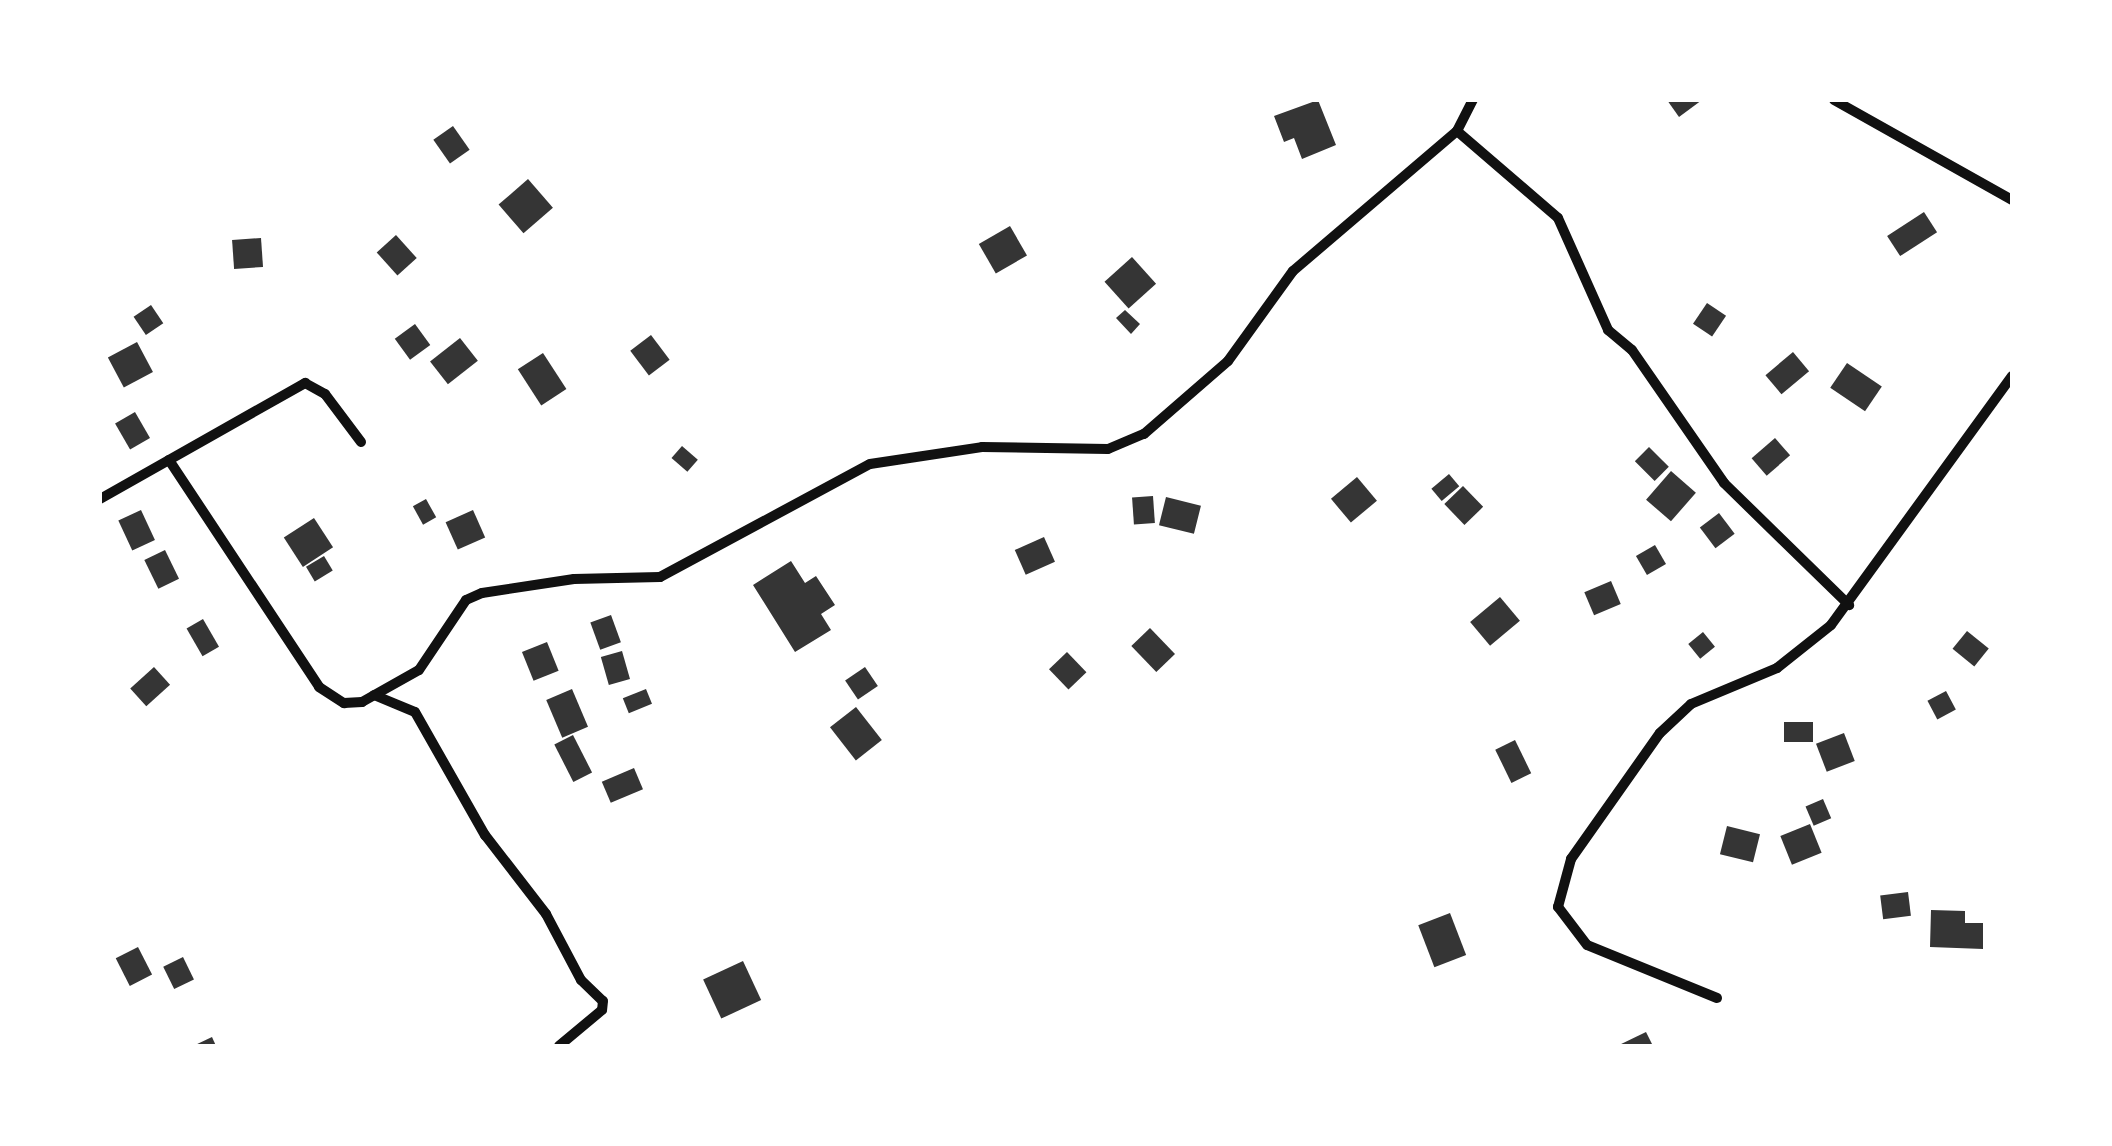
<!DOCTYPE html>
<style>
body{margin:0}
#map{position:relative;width:2112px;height:1146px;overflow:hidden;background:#fff;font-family:Helvetica,sans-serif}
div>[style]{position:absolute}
.building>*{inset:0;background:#353535;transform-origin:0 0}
.minor>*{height:10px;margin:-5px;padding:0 5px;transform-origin:5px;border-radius:5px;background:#111}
span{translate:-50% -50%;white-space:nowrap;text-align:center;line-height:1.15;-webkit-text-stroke:10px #fff;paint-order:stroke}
.frame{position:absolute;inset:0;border:102px solid #fff;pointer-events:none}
</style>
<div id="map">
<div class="building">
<i style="clip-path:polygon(1318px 100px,1336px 145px,1302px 159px,1294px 138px,1284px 142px,1274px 116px)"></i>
<i style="clip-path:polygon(1667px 100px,1702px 100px,1679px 117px)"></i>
<i style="left:453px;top:126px;width:29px;height:24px;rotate:55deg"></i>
<i style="left:528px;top:179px;width:38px;height:39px;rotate:49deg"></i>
<i style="left:1924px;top:212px;width:24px;height:44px;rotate:57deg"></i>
<i style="left:1010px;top:226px;width:34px;height:36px;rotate:60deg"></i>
<i style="left:396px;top:235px;width:31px;height:26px;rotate:48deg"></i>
<i style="left:261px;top:238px;width:29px;height:29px;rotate:86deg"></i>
<i style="left:1132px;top:257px;width:36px;height:37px;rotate:48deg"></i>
<i style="left:1707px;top:303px;width:23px;height:25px;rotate:34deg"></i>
<i style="left:151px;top:305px;width:22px;height:21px;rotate:56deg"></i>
<i style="clip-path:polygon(1125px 310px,1140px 324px,1131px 334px,1116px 318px)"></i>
<i style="left:415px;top:324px;width:26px;height:25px;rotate:54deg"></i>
<i style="left:651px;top:335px;width:31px;height:26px;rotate:53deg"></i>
<i style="left:460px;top:338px;width:29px;height:38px;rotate:52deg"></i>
<i style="left:137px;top:342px;width:34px;height:33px;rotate:62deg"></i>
<i style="left:1793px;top:352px;width:25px;height:36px;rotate:50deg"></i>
<i style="left:543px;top:353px;width:43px;height:30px;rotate:57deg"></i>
<i style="left:1847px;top:363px;width:42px;height:30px;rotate:34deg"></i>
<i style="left:135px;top:412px;width:30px;height:23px;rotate:60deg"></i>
<i style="left:1775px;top:438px;width:23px;height:31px;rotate:49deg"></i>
<i style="left:682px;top:446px;width:21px;height:16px;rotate:41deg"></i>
<i style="left:1649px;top:447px;width:28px;height:20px;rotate:45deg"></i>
<i style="left:1671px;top:471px;width:33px;height:38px;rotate:41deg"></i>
<i style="left:1449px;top:474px;width:16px;height:23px;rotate:50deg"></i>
<i style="left:1357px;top:477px;width:31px;height:34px;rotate:50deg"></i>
<i style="left:1463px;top:486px;width:29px;height:26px;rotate:46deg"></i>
<i style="left:1153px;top:496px;width:27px;height:21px;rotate:86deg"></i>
<i style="left:1166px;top:497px;width:36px;height:29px;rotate:14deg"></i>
<i style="left:426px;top:499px;width:21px;height:15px;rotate:61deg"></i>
<i style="left:141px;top:510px;width:33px;height:25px;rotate:65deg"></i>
<i style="left:473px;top:510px;width:30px;height:30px;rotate:66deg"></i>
<i style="left:1719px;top:513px;width:26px;height:24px;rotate:53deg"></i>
<i style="left:314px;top:518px;width:35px;height:36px;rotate:57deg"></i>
<i style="left:1044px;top:537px;width:27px;height:32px;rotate:66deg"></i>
<i style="left:1655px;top:545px;width:22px;height:22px;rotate:60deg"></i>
<i style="left:165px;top:550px;width:32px;height:23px;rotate:64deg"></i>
<i style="left:324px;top:556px;width:17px;height:21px;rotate:59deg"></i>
<i style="clip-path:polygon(791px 561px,805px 583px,816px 576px,835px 605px,821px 614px,831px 630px,795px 652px,753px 585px)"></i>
<i style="left:1611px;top:581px;width:25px;height:29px;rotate:67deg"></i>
<i style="left:1500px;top:597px;width:31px;height:39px;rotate:50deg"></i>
<i style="left:611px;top:615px;width:29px;height:22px;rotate:70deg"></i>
<i style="left:203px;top:619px;width:32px;height:19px;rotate:60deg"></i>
<i style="left:1150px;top:628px;width:36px;height:26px;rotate:46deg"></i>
<i style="left:1967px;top:631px;width:28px;height:23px;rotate:39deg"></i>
<i style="left:1703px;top:632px;width:19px;height:19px;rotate:51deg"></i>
<i style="left:547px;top:642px;width:31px;height:27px;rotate:68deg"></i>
<i style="left:622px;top:651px;width:29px;height:22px;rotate:74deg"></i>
<i style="left:1067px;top:652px;width:28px;height:25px;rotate:46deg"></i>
<i style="left:154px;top:667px;width:24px;height:32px;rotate:48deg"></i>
<i style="left:865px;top:667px;width:23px;height:24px;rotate:56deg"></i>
<i style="left:572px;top:689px;width:41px;height:28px;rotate:67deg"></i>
<i style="left:646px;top:689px;width:16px;height:25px;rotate:68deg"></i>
<i style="left:1946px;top:691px;width:21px;height:21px;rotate:62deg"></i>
<i style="left:856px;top:707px;width:42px;height:33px;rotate:52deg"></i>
<i style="left:1813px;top:722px;width:20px;height:29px;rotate:90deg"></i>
<i style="left:1844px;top:733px;width:30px;height:30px;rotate:69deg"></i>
<i style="left:573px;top:735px;width:42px;height:21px;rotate:63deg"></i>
<i style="left:1515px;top:740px;width:37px;height:22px;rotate:64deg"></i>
<i style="left:634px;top:768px;width:23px;height:35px;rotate:67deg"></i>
<i style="left:1823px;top:799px;width:21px;height:19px;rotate:67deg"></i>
<i style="left:1810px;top:824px;width:31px;height:32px;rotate:68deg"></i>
<i style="left:1727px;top:826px;width:34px;height:29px;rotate:14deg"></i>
<i style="left:1908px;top:892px;width:24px;height:28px;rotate:83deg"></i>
<i style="clip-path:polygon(1931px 910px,1965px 911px,1965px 923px,1983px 923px,1983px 949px,1930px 947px)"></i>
<i style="left:1450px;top:913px;width:45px;height:34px;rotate:69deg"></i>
<i style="left:138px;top:947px;width:31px;height:25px;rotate:63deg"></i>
<i style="left:183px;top:957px;width:25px;height:22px;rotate:64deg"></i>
<i style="left:743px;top:961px;width:43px;height:44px;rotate:65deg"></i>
<i style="clip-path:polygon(1646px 1032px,1653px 1046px,1617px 1046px)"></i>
<i style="clip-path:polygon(212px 1037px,216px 1046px,193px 1046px)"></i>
</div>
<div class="minor">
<i style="left:1834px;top:100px;width:204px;rotate:29.3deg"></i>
<i style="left:1457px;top:131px;width:133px;rotate:40.7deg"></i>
<i style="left:1558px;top:218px;width:123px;rotate:65.9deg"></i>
<i style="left:1608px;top:330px;width:31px;rotate:40deg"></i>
<i style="left:1632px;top:350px;width:162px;rotate:55.3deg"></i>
<i style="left:1724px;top:483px;width:175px;rotate:44.3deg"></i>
<i style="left:169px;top:460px;width:272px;rotate:56.5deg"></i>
<i style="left:319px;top:687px;width:30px;rotate:33deg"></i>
<i style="left:344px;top:703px;width:18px;rotate:-3deg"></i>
<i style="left:362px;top:702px;width:65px;rotate:-29.3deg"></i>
<i style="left:419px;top:670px;width:84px;rotate:-56.1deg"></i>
<i style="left:466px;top:600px;width:17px;rotate:-24deg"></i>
<i style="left:482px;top:593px;width:93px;rotate:-8.7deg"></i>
<i style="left:574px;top:579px;width:86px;rotate:-1.3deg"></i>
<i style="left:660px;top:577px;width:238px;rotate:-28.3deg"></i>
<i style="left:870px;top:464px;width:113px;rotate:-8.6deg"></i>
<i style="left:982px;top:447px;width:126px;rotate:0.9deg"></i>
<i style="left:1108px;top:449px;width:39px;rotate:-23deg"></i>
<i style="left:1144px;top:434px;width:111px;rotate:-41deg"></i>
<i style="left:1228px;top:361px;width:111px;rotate:-54.2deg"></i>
<i style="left:1293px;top:271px;width:216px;rotate:-40.5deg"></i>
<i style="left:1457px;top:131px;width:35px;rotate:-63deg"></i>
<i style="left:100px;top:499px;width:236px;rotate:-29.5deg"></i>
<i style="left:305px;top:383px;width:23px;rotate:29deg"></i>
<i style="left:325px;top:394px;width:60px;rotate:53.1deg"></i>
<i style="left:374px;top:695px;width:44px;rotate:22.5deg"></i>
<i style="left:415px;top:712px;width:142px;rotate:60.4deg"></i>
<i style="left:485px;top:835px;width:100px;rotate:52.3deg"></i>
<i style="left:546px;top:914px;width:75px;rotate:62.1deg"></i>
<i style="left:581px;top:980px;width:30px;rotate:44deg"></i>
<i style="left:603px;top:1001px;width:9px;rotate:96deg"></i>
<i style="left:602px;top:1010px;width:56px;rotate:140.1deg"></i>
<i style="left:1717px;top:998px;width:140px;rotate:-157.8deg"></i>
<i style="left:1587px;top:945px;width:48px;rotate:-127.3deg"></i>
<i style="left:1558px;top:907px;width:50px;rotate:-74.8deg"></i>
<i style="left:1571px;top:859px;width:154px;rotate:-54.8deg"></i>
<i style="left:1660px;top:733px;width:42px;rotate:-43.1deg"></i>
<i style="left:1691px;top:704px;width:93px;rotate:-22.7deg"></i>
<i style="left:1777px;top:668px;width:69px;rotate:-38.5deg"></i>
<i style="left:1831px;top:625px;width:308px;rotate:-54deg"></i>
</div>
<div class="frame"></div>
</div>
